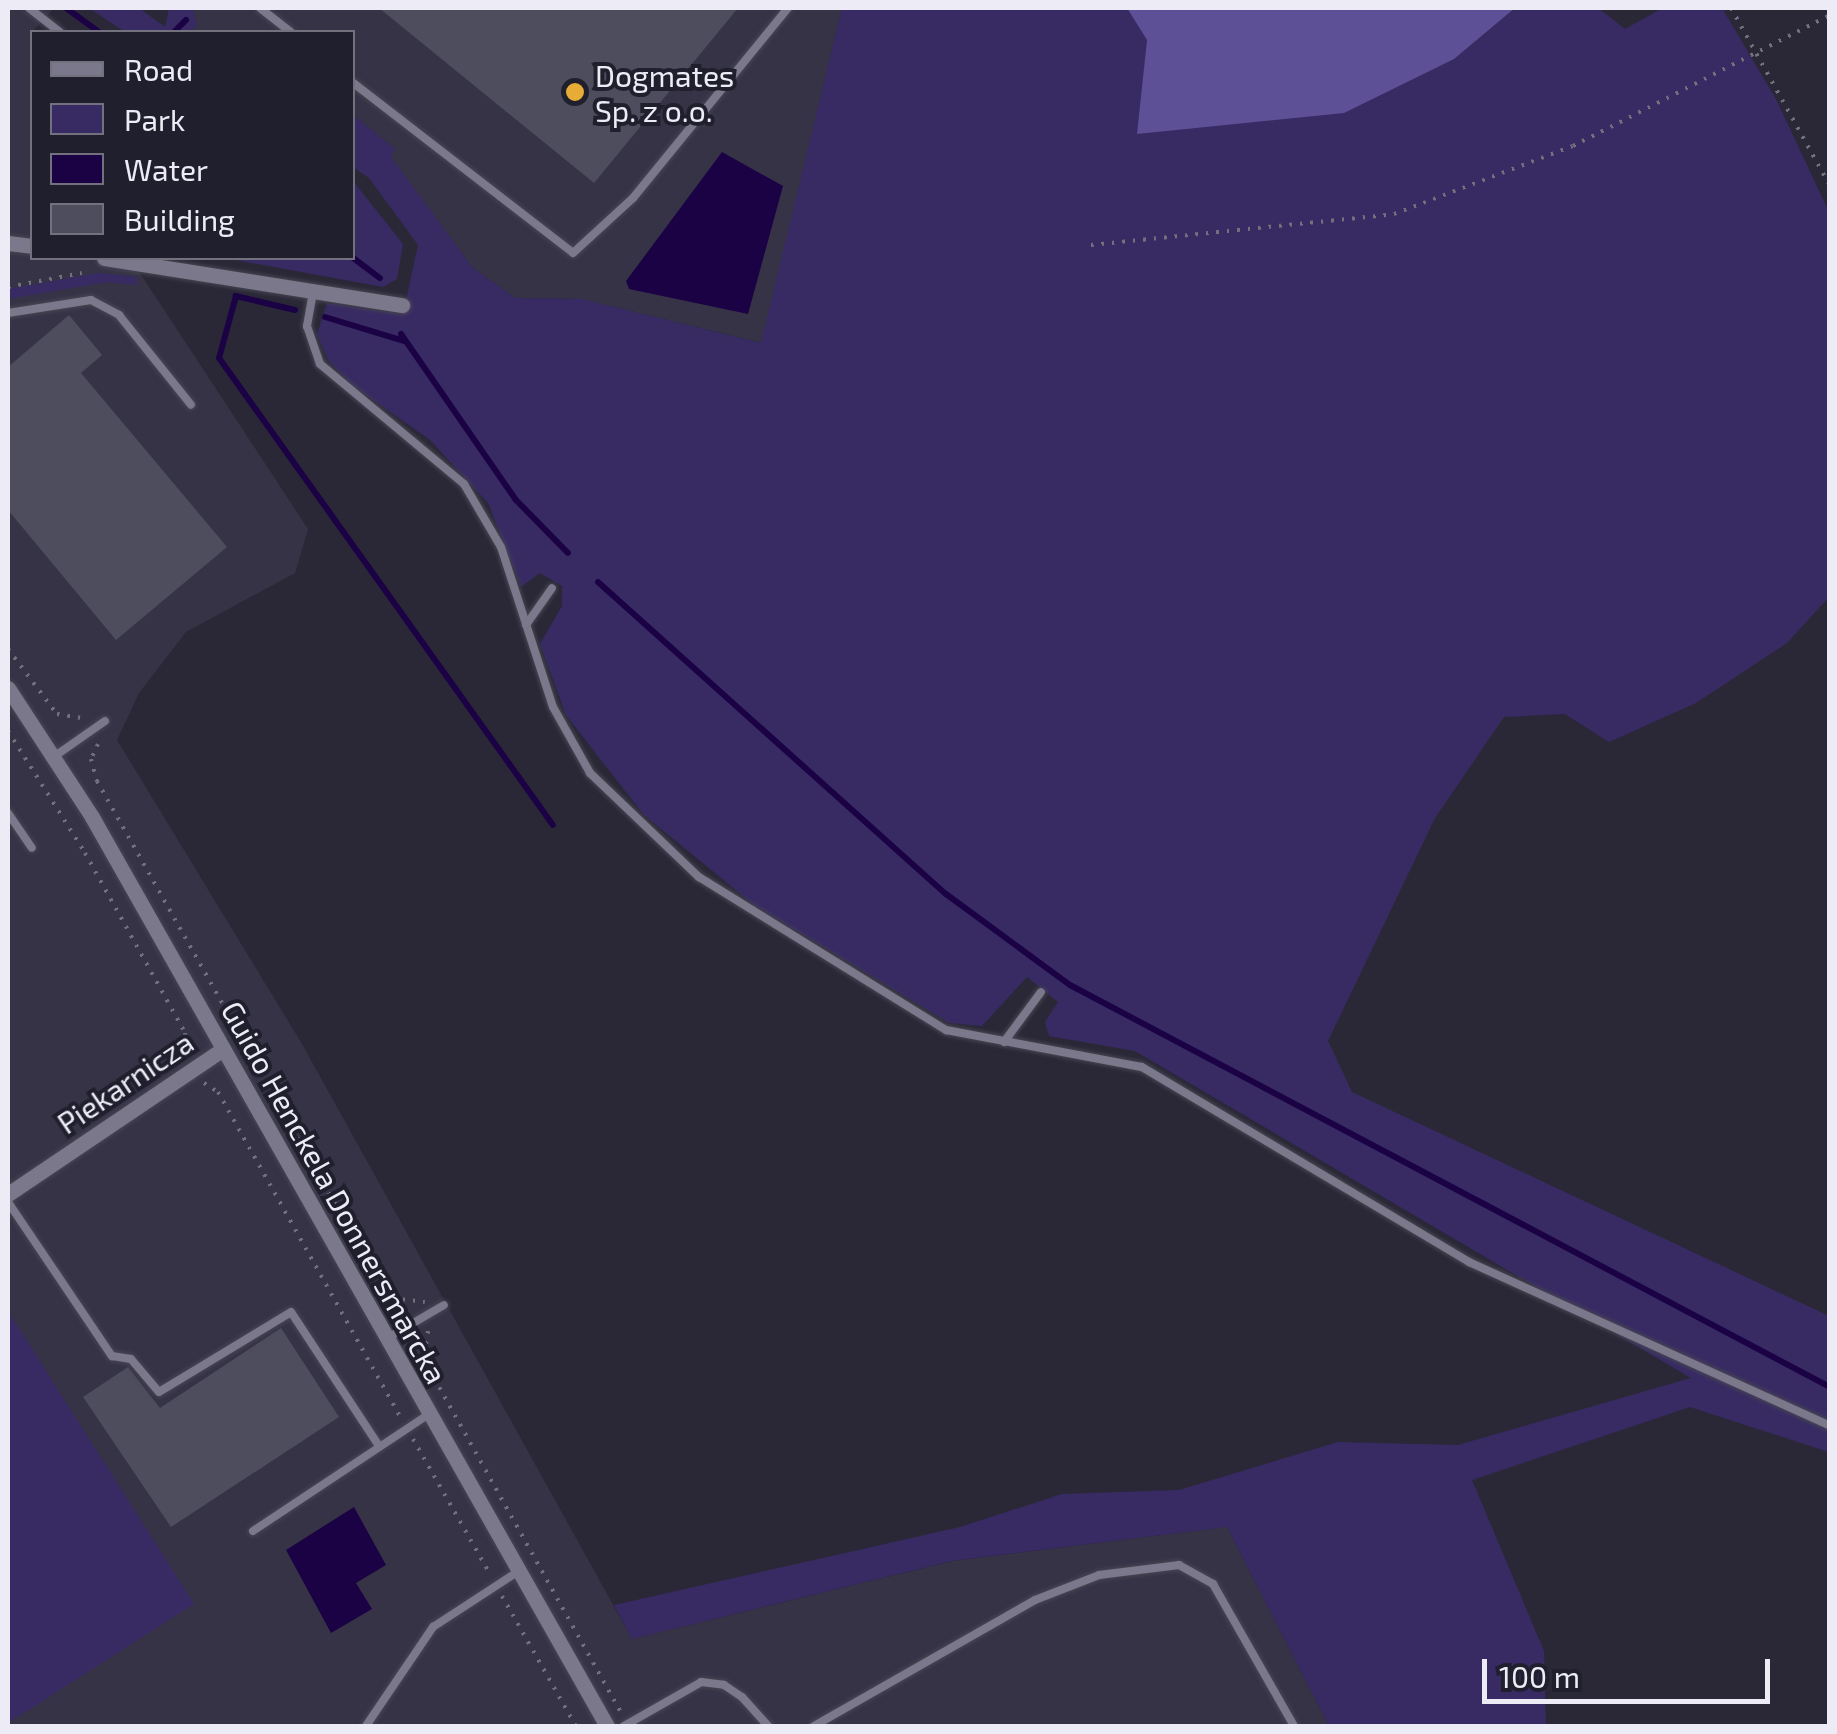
<!DOCTYPE html>
<style>
body{margin:0}
#map{position:relative;width:1837px;height:1734px;overflow:hidden;background:#2a2837;font-family:"Exo 2",sans-serif}
div>[style]{position:absolute}
.built>*{inset:0;background:#363347}
.green>*{inset:0;background:#382b64}
.forest>*{inset:0;background:#5e5097}
.water>*{inset:0;background:#1b0245}
.stream>*{height:6px;margin:-3px;padding:0 3px;transform-origin:3px;border-radius:3px;background:#1b0245}
.building>*{inset:0;background:#4e4d5d}
.path>*{height:4px;margin-top:-2px;transform-origin:0;background:repeating-linear-gradient(90deg,#72707d 0 2.5px,transparent 0 10.5px)}
.roads{filter:drop-shadow(0 0 2px #474652) drop-shadow(0 0 2px #474652)}
.lane>*{height:8px;margin:-4px;padding:0 4px;transform-origin:4px;border-radius:4px;background:#7a788a}
.street>*{height:15px;margin:-7.5px;padding:0 7.5px;transform-origin:7.5px;border-radius:7.5px;background:#7a788a}
.dots>*{width:28px;height:28px;translate:-50% -50%;box-sizing:border-box;border:5px solid #201f2d;border-radius:50%}
span{translate:-50% -50%;white-space:nowrap;text-align:center;line-height:1.15;-webkit-text-stroke:8px #201f2d;paint-order:stroke}
.poi-label{font-size:30px;color:#edecf6}
.left{translate:0 -50%;text-align:left}
.street-label{font-size:30px;color:#edecf6}
.frame{position:absolute;inset:0;border:10px solid #edecf6;pointer-events:none}
.legend{position:absolute;left:30px;top:30px;width:325px;height:230px;box-sizing:border-box;background:#201f2d;border:2px solid #72717d;margin:0;padding:12px 18px;list-style:none;font-size:30px;color:#edecf6}
.legend li{display:flex;align-items:center;gap:20px;height:50px}
.legend b{width:50px;border:2px solid #72717d}
.scale{position:absolute;left:1482px;top:1659px;width:288px;height:45px;box-sizing:border-box;border:5px solid #edecf6;border-top:0;padding-left:12px;font-size:30px;line-height:35px;white-space:nowrap;color:#edecf6;-webkit-text-stroke:8px #201f2d;paint-order:stroke}
</style>
<div id="map">
<div class="built">
<i style="clip-path:polygon(8px 8px,54px 8px,32px 32px,32px 258px,130px 258px,308px 529px,295px 573px,186px 632px,139px 693px,117px 740px,302px 1044px,632px 1639px,953px 1561px,1227px 1527px,1329px 1726px,8px 1726px)"></i>
<i style="clip-path:polygon(193px 8px,842px 8px,762px 343px,582px 299px,515px 298px,473px 268px,390px 157px,395px 149px,353px 115px,352px 32px,191px 32px,197px 25px)"></i>
</div>
<div class="green">
<i style="clip-path:polygon(89px 8px,139px 8px,165px 27px,169px 8px,193px 8px,197px 25px,191px 32px,125px 32px)"></i>
<i style="clip-path:polygon(842px 8px,1127px 8px,1147px 40px,1138px 134px,1454px 59px,1515px 8px,1598px 8px,1625px 29px,1663px 8px,1722px 8px,1777px 101px,1829px 212px,1829px 597px,1787px 643px,1696px 703px,1609px 742px,1565px 714px,1504px 717px,1435px 818px,1328px 1041px,1352px 1092px,1829px 1316px,1829px 1452px,1690px 1407px,1472px 1480px,1544px 1651px,1546px 1726px,1329px 1726px,1227px 1527px,952px 1561px,632px 1639px,614px 1605px,960px 1527px,1062px 1494px,1179px 1490px,1338px 1442px,1458px 1445px,1691px 1378px,1135px 1051px,1049px 1036px,1045px 1022px,1058px 1002px,1027px 977px,982px 1026px,949px 1023px,754px 905px,644px 815px,566px 715px,540px 644px,562px 606px,562px 586px,540px 573px,521px 587px,488px 503px,430px 440px,352px 385px,328px 360px,317px 334px,327px 303px,403px 314px,418px 245px,369px 178px,353px 167px,353px 115px,395px 149px,391px 157px,473px 268px,515px 298px,582px 299px,761px 343px)"></i>
<i style="clip-path:polygon(353px 181px,403px 244px,397px 279px,383px 287px,225px 258px,352px 258px)"></i>
<i style="clip-path:polygon(99px 273px,137px 277px,137px 285px,107px 282px,8px 299px,8px 289px)"></i>
<i style="clip-path:polygon(8px 1311px,194px 1604px,8px 1723px)"></i>
</div>
<div class="forest">
<i style="clip-path:polygon(1127px 8px,1515px 8px,1454px 59px,1344px 113px,1137px 134px,1147px 40px)"></i>
</div>
<div class="water">
<i style="clip-path:polygon(722px 152px,783px 186px,748px 314px,629px 289px,626px 281px)"></i>
<i style="clip-path:polygon(354px 1507px,386px 1565px,356px 1583px,372px 1609px,331px 1633px,286px 1550px)"></i>
</div>
<div class="stream">
<i style="left:66px;top:8px;width:41px;rotate:36deg"></i>
<i style="left:174px;top:32px;width:17px;rotate:-45deg"></i>
<i style="left:352px;top:257px;width:35px;rotate:37deg"></i>
<i style="left:295px;top:310px;width:61px;rotate:-166.7deg"></i>
<i style="left:236px;top:296px;width:64px;rotate:105.3deg"></i>
<i style="left:219px;top:358px;width:574px;rotate:54.43deg"></i>
<i style="left:325px;top:317px;width:83px;rotate:16.9deg"></i>
<i style="left:401px;top:334px;width:202px;rotate:55.3deg"></i>
<i style="left:516px;top:500px;width:74px;rotate:45.5deg"></i>
<i style="left:598px;top:582px;width:467px;rotate:41.9deg"></i>
<i style="left:946px;top:894px;width:154px;rotate:36.3deg"></i>
<i style="left:1070px;top:985px;width:860px;rotate:27.88deg"></i>
</div>
<div class="building">
<i style="clip-path:polygon(379px 8px,738px 8px,594px 183px)"></i>
<i style="clip-path:polygon(69px 315px,102px 355px,81px 373px,227px 547px,116px 640px,8px 510px,8px 367px)"></i>
<i style="clip-path:polygon(281px 1328px,339px 1417px,171px 1527px,83px 1397px,128px 1367px,160px 1408px)"></i>
</div>
<div class="path">
<i style="left:1731px;top:8px;width:204px;rotate:60.9deg"></i>
<i style="left:1091px;top:245px;width:305px;rotate:-5.8deg"></i>
<i style="left:1394px;top:214px;width:191px;rotate:-20.8deg"></i>
<i style="left:1573px;top:146px;width:288px;rotate:-27deg"></i>
<i style="left:8px;top:287px;width:75px;rotate:-10.7deg"></i>
<i style="left:8px;top:649px;width:81px;rotate:53deg"></i>
<i style="left:57px;top:714px;width:30px;rotate:9deg"></i>
<i style="left:8px;top:731px;width:144px;rotate:57.7deg"></i>
<i style="left:85px;top:853px;width:206px;rotate:60.9deg"></i>
<i style="left:185px;top:1033px;width:20px;rotate:81deg"></i>
<i style="left:98px;top:744px;width:17px;rotate:115deg"></i>
<i style="left:91px;top:759px;width:23px;rotate:75deg"></i>
<i style="left:97px;top:781px;width:579px;rotate:60.6deg"></i>
<i style="left:381px;top:1285px;width:17px;rotate:50deg"></i>
<i style="left:392px;top:1298px;width:33px;rotate:7deg"></i>
<i style="left:204px;top:1083px;width:17px;rotate:33deg"></i>
<i style="left:218px;top:1092px;width:374px;rotate:60.7deg"></i>
<i style="left:428px;top:1331px;width:29px;rotate:98deg"></i>
<i style="left:424px;top:1360px;width:406px;rotate:60.8deg"></i>
<i style="left:413px;top:1439px;width:155px;rotate:60.3deg"></i>
<i style="left:502px;top:1596px;width:150px;rotate:60.4deg"></i>
</div>
<div class="roads">
<div class="lane">
<i style="left:29px;top:8px;width:39px;rotate:38deg"></i>
<i style="left:260px;top:8px;width:39px;rotate:38deg"></i>
<i style="left:352px;top:82px;width:279px;rotate:37.7deg"></i>
<i style="left:573px;top:253px;width:81px;rotate:-42.5deg"></i>
<i style="left:633px;top:198px;width:245px;rotate:-50.8deg"></i>
<i style="left:313px;top:292px;width:35px;rotate:100deg"></i>
<i style="left:307px;top:326px;width:40px;rotate:71.1deg"></i>
<i style="left:320px;top:364px;width:187px;rotate:39.8deg"></i>
<i style="left:464px;top:484px;width:73px;rotate:59.6deg"></i>
<i style="left:501px;top:547px;width:168px;rotate:72deg"></i>
<i style="left:553px;top:707px;width:76px;rotate:60.7deg"></i>
<i style="left:590px;top:773px;width:151px;rotate:43.7deg"></i>
<i style="left:699px;top:877px;width:291px;rotate:31.8deg"></i>
<i style="left:946px;top:1030px;width:199px;rotate:10.7deg"></i>
<i style="left:1142px;top:1067px;width:381px;rotate:30.8deg"></i>
<i style="left:1469px;top:1262px;width:397px;rotate:24.4deg"></i>
<i style="left:8px;top:313px;width:84px;rotate:-8.9deg"></i>
<i style="left:91px;top:300px;width:32px;rotate:28deg"></i>
<i style="left:119px;top:315px;width:115px;rotate:51.3deg"></i>
<i style="left:526px;top:625px;width:45px;rotate:-54.9deg"></i>
<i style="left:55px;top:756px;width:61px;rotate:-35deg"></i>
<i style="left:8px;top:813px;width:42px;rotate:55.6deg"></i>
<i style="left:1004px;top:1042px;width:62px;rotate:-53.5deg"></i>
<i style="left:8px;top:1202px;width:186px;rotate:56deg"></i>
<i style="left:112px;top:1356px;width:19px;rotate:9deg"></i>
<i style="left:131px;top:1359px;width:43px;rotate:49.7deg"></i>
<i style="left:159px;top:1392px;width:154px;rotate:-31.2deg"></i>
<i style="left:291px;top:1312px;width:160px;rotate:56.7deg"></i>
<i style="left:386px;top:1339px;width:67px;rotate:-30.4deg"></i>
<i style="left:253px;top:1531px;width:211px;rotate:-33.6deg"></i>
<i style="left:366px;top:1726px;width:120px;rotate:-55.9deg"></i>
<i style="left:433px;top:1627px;width:103px;rotate:-33.1deg"></i>
<i style="left:624px;top:1726px;width:89px;rotate:-29.7deg"></i>
<i style="left:701px;top:1682px;width:23px;rotate:7deg"></i>
<i style="left:724px;top:1685px;width:22px;rotate:34deg"></i>
<i style="left:742px;top:1697px;width:39px;rotate:48deg"></i>
<i style="left:814px;top:1726px;width:254px;rotate:-29.7deg"></i>
<i style="left:1035px;top:1600px;width:69px;rotate:-21.3deg"></i>
<i style="left:1099px;top:1575px;width:81px;rotate:-7.1deg"></i>
<i style="left:1179px;top:1565px;width:39px;rotate:29deg"></i>
<i style="left:1213px;top:1584px;width:163px;rotate:60.3deg"></i>
</div>
<div class="street">
<i style="left:8px;top:243px;width:24px;rotate:7deg"></i>
<i style="left:104px;top:258px;width:302px;rotate:9deg"></i>
<i style="left:8px;top:688px;width:154px;rotate:56.9deg"></i>
<i style="left:92px;top:817px;width:1045px;rotate:60.47deg"></i>
<i style="left:8px;top:1194px;width:259px;rotate:-34deg"></i>
</div>
</div>
<div class="dots">
<i style="left:575px;top:92px;background:#e7ac36"></i>
</div>
<div class="poi-label">
<span class="left" style="left:595px;top:92px">Dogmates<br>Sp. z o.o.</span>
</div>
<div class="street-label">
<span style="left:125px;top:1082px;rotate:-34deg">Piekarnicza</span>
<span style="left:335px;top:1192px;rotate:61deg">Guido Henckela Donnersmarcka</span>
</div>
<div class="frame"></div>
<ul class="legend">
<li><b style="height:12px;background:#7a788a"></b>Road</li>
<li><b style="height:28px;background:#382b64"></b>Park</li>
<li><b style="height:28px;background:#1b0245"></b>Water</li>
<li><b style="height:28px;background:#4e4d5d"></b>Building</li>
</ul>
<div class="scale">100 m</div>
</div>
